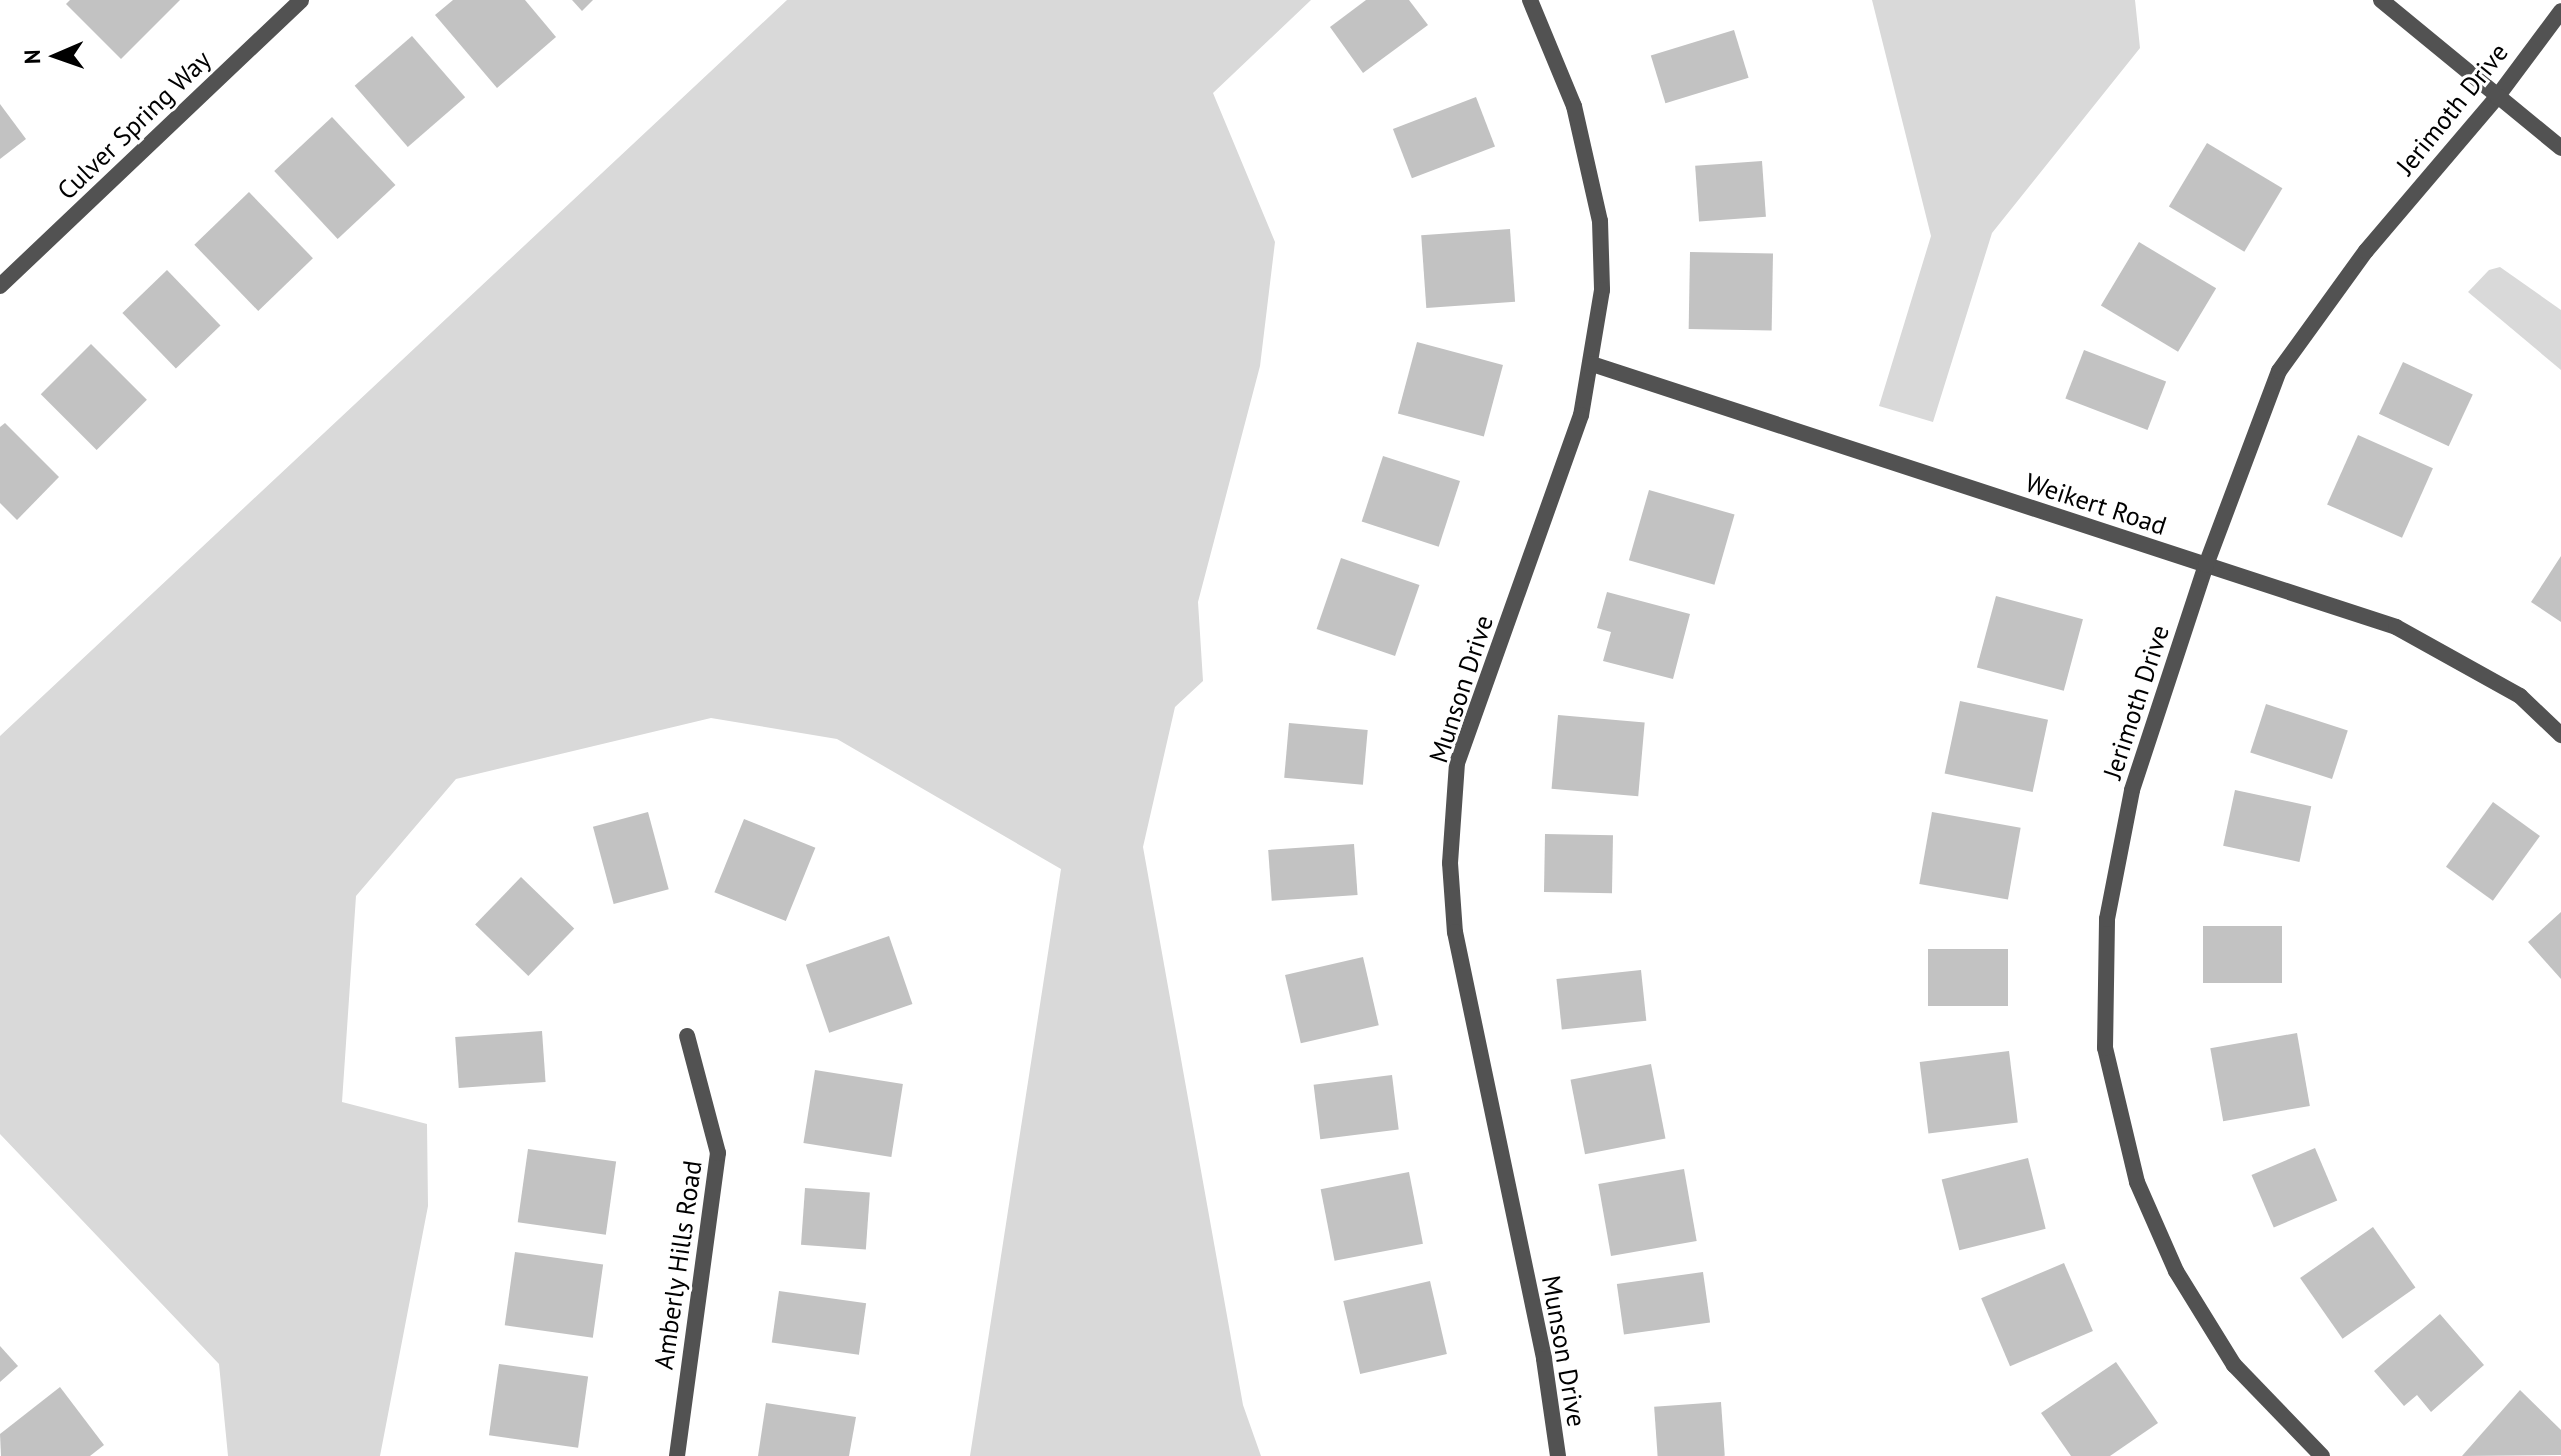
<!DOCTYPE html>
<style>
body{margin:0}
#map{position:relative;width:2561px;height:1456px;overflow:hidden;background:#fff;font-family:"PT Sans",sans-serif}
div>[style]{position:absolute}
.green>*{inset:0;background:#d9d9d9}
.building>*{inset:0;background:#c2c2c2;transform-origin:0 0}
.minor>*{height:16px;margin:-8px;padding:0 8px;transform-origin:8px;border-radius:8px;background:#525252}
.tertiary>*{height:16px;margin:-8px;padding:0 8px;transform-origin:8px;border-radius:8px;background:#525252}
span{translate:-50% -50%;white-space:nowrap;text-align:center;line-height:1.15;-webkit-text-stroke:6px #fff;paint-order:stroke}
.street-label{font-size:26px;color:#000}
.north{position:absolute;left:16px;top:16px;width:80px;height:80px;-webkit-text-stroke:6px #fff;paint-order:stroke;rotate:268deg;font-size:22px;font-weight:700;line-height:32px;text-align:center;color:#000}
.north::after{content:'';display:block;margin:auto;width:28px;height:36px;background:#000;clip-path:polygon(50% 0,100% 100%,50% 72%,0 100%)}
</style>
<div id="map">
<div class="green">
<i style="clip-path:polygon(787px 0,1311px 0,1213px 93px,1275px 242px,1260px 366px,1198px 602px,1203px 681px,1175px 707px,1143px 847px,1243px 1405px,1261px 1456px,970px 1456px,1061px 869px,837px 739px,711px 718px,456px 779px,356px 896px,342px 1102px,427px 1124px,428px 1206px,380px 1456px,228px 1456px,219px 1364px,0 1134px,0 736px)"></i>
<i style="clip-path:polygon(1872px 0,2135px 0,2140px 48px,1992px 233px,1933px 422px,1879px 406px,1931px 236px)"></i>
<i style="clip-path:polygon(2500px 267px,2561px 310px,2561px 370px,2468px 292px,2489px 270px)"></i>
</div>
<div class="building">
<i style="clip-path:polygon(70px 0,180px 0,121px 59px,66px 4px)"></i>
<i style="clip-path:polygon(453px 0,525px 0,556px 37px,497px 88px,435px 15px)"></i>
<i style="clip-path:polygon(572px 0,593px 0,582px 11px)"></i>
<i style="clip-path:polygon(1366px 0,1409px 0,1428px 25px,1363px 73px,1330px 27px)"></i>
<i style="left:1734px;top:30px;width:50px;height:87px;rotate:73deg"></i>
<i style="left:412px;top:36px;width:81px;height:76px;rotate:49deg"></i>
<i style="left:1476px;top:97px;width:53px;height:89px;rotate:69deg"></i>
<i style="clip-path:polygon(0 104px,26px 139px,0 159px)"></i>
<i style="left:332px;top:117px;width:93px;height:79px;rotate:47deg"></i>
<i style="left:2207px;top:143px;width:88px;height:74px;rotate:31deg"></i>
<i style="left:1762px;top:161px;width:56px;height:67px;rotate:86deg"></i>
<i style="left:249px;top:192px;width:92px;height:76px;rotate:46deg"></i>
<i style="left:1510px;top:229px;width:73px;height:89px;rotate:86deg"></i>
<i style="left:2139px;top:242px;width:90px;height:74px;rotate:31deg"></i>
<i style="left:1690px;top:252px;width:83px;height:77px;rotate:1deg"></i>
<i style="left:167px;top:270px;width:77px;height:62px;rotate:46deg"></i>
<i style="left:1417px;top:342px;width:89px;height:74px;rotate:15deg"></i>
<i style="left:91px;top:344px;width:79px;height:71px;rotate:45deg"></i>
<i style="left:2084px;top:350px;width:88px;height:52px;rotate:21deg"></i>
<i style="left:2403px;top:362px;width:77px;height:57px;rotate:25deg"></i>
<i style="clip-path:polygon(5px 423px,59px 477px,17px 520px,0 503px,0 427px)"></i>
<i style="left:2358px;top:435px;width:82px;height:76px;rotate:24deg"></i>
<i style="left:1383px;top:456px;width:81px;height:69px;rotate:18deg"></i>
<i style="left:1649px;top:490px;width:89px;height:73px;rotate:16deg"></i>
<i style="clip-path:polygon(2561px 556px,2561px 622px,2531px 602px)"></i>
<i style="left:1341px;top:558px;width:83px;height:75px;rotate:19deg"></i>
<i style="clip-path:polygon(1607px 592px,1690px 614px,1673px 679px,1603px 661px,1611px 632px,1597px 628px)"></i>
<i style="left:1996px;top:596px;width:90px;height:74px;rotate:15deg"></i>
<i style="left:1960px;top:701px;width:90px;height:74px;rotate:12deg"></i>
<i style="left:2266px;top:704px;width:86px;height:51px;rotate:18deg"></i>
<i style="left:1558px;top:715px;width:87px;height:74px;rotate:5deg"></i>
<i style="left:1289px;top:723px;width:79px;height:55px;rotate:5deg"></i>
<i style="left:2235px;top:790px;width:78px;height:57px;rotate:12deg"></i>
<i style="left:2493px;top:802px;width:58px;height:80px;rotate:36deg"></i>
<i style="left:648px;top:812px;width:80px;height:57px;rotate:75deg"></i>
<i style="left:1932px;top:812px;width:90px;height:73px;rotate:10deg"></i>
<i style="left:744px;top:819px;width:77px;height:79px;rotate:22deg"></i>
<i style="left:1545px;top:834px;width:68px;height:58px;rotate:1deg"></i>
<i style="left:1354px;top:844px;width:51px;height:86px;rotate:86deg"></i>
<i style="left:521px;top:877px;width:74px;height:66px;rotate:44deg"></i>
<i style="clip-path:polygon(2561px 912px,2561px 979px,2528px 942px)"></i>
<i style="left:2203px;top:926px;width:79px;height:57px"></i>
<i style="left:889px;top:936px;width:72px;height:88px;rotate:71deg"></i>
<i style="left:1928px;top:949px;width:80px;height:57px"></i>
<i style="left:1363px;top:957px;width:70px;height:80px;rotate:77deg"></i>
<i style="left:1641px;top:970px;width:51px;height:85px;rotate:84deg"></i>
<i style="left:542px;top:1031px;width:51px;height:87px;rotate:86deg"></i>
<i style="left:2297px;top:1033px;width:74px;height:88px;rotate:80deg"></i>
<i style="left:2009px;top:1051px;width:72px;height:90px;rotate:83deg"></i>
<i style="left:1651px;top:1064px;width:76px;height:82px;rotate:79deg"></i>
<i style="left:815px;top:1070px;width:89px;height:74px;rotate:9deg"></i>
<i style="left:1392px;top:1075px;width:55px;height:79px;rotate:83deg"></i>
<i style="left:2315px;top:1148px;width:57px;height:69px;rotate:67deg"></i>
<i style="left:528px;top:1149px;width:89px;height:74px;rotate:8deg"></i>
<i style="left:2028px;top:1158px;width:73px;height:89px;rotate:76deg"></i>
<i style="left:1684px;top:1169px;width:73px;height:87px;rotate:80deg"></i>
<i style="left:1409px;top:1172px;width:73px;height:90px;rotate:79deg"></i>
<i style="left:805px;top:1188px;width:65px;height:57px;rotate:4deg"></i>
<i style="left:2373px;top:1227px;width:74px;height:89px;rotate:55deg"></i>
<i style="left:515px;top:1252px;width:89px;height:74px;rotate:8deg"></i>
<i style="left:2064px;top:1263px;width:74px;height:90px;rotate:67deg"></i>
<i style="left:1703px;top:1272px;width:51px;height:87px;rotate:82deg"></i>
<i style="left:1430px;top:1281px;width:75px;height:89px;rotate:77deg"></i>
<i style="left:779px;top:1291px;width:88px;height:52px;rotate:8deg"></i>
<i style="clip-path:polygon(2440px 1314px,2484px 1365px,2431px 1412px,2417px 1395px,2404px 1406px,2374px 1371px)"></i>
<i style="clip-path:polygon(0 1346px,18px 1366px,0 1382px)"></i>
<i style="clip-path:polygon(2116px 1362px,2158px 1423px,2110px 1456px,2071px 1456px,2041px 1413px)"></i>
<i style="left:499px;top:1364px;width:90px;height:72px;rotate:8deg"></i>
<i style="clip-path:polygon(60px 1387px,104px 1445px,90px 1456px,1px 1456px,0 1434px)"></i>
<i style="clip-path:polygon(2520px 1390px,2561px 1430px,2561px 1455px,2462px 1456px)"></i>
<i style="left:1721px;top:1402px;width:54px;height:67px;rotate:86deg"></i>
<i style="clip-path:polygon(766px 1403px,856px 1417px,849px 1456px,758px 1456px)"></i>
</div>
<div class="minor">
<i style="left:1530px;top:0;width:115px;rotate:67.5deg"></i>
<i style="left:1574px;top:106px;width:118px;rotate:77.3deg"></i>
<i style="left:1600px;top:221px;width:69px;rotate:88.3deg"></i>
<i style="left:1602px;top:290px;width:127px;rotate:99.5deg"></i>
<i style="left:1581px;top:415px;width:369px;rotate:109.6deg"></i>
<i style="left:1457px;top:763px;width:100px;rotate:94deg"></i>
<i style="left:1450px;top:863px;width:69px;rotate:85.9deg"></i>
<i style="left:1455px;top:932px;width:436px;rotate:78.2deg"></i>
<i style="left:1544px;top:1359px;width:98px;rotate:81.8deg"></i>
<i style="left:0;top:286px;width:415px;rotate:-43.5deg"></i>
<i style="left:1592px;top:364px;width:846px;rotate:18.11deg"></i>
<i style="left:2396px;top:627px;width:142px;rotate:29.1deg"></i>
<i style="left:2520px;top:696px;width:57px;rotate:43.6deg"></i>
<i style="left:677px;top:1456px;width:306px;rotate:-82.3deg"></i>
<i style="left:718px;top:1153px;width:121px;rotate:-104.8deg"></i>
<i style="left:2322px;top:1456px;width:127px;rotate:-134deg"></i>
<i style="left:2234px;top:1365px;width:110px;rotate:-121.7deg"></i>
<i style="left:2176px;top:1271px;width:97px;rotate:-113.7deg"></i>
<i style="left:2137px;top:1182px;width:138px;rotate:-103.4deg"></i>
<i style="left:2105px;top:1048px;width:129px;rotate:-89.1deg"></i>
<i style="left:2107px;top:919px;width:131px;rotate:-79deg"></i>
<i style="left:2132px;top:790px;width:237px;rotate:-71.8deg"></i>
<i style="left:2206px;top:565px;width:207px;rotate:-69.4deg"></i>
<i style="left:2279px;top:371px;width:148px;rotate:-54.1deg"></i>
<i style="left:2366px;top:251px;width:202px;rotate:-49.6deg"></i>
<i style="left:2497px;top:97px;width:107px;rotate:-53.3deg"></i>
</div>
<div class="tertiary">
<i style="left:2381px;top:0;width:233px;rotate:39.4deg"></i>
</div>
<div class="street-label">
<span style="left:2452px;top:109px;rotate:-51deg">Jerimoth Drive</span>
<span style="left:134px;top:125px;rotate:-44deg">Culver Spring Way</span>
<span style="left:2096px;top:504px;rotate:18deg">Weikert Road</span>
<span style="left:1461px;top:689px;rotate:-72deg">Munson Drive</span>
<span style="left:2136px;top:702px;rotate:-72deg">Jerimoth Drive</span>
<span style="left:678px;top:1265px;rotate:-82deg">Amberly Hills Road</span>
<span style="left:1564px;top:1351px;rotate:80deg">Munson Drive</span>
</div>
<div class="north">N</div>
</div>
